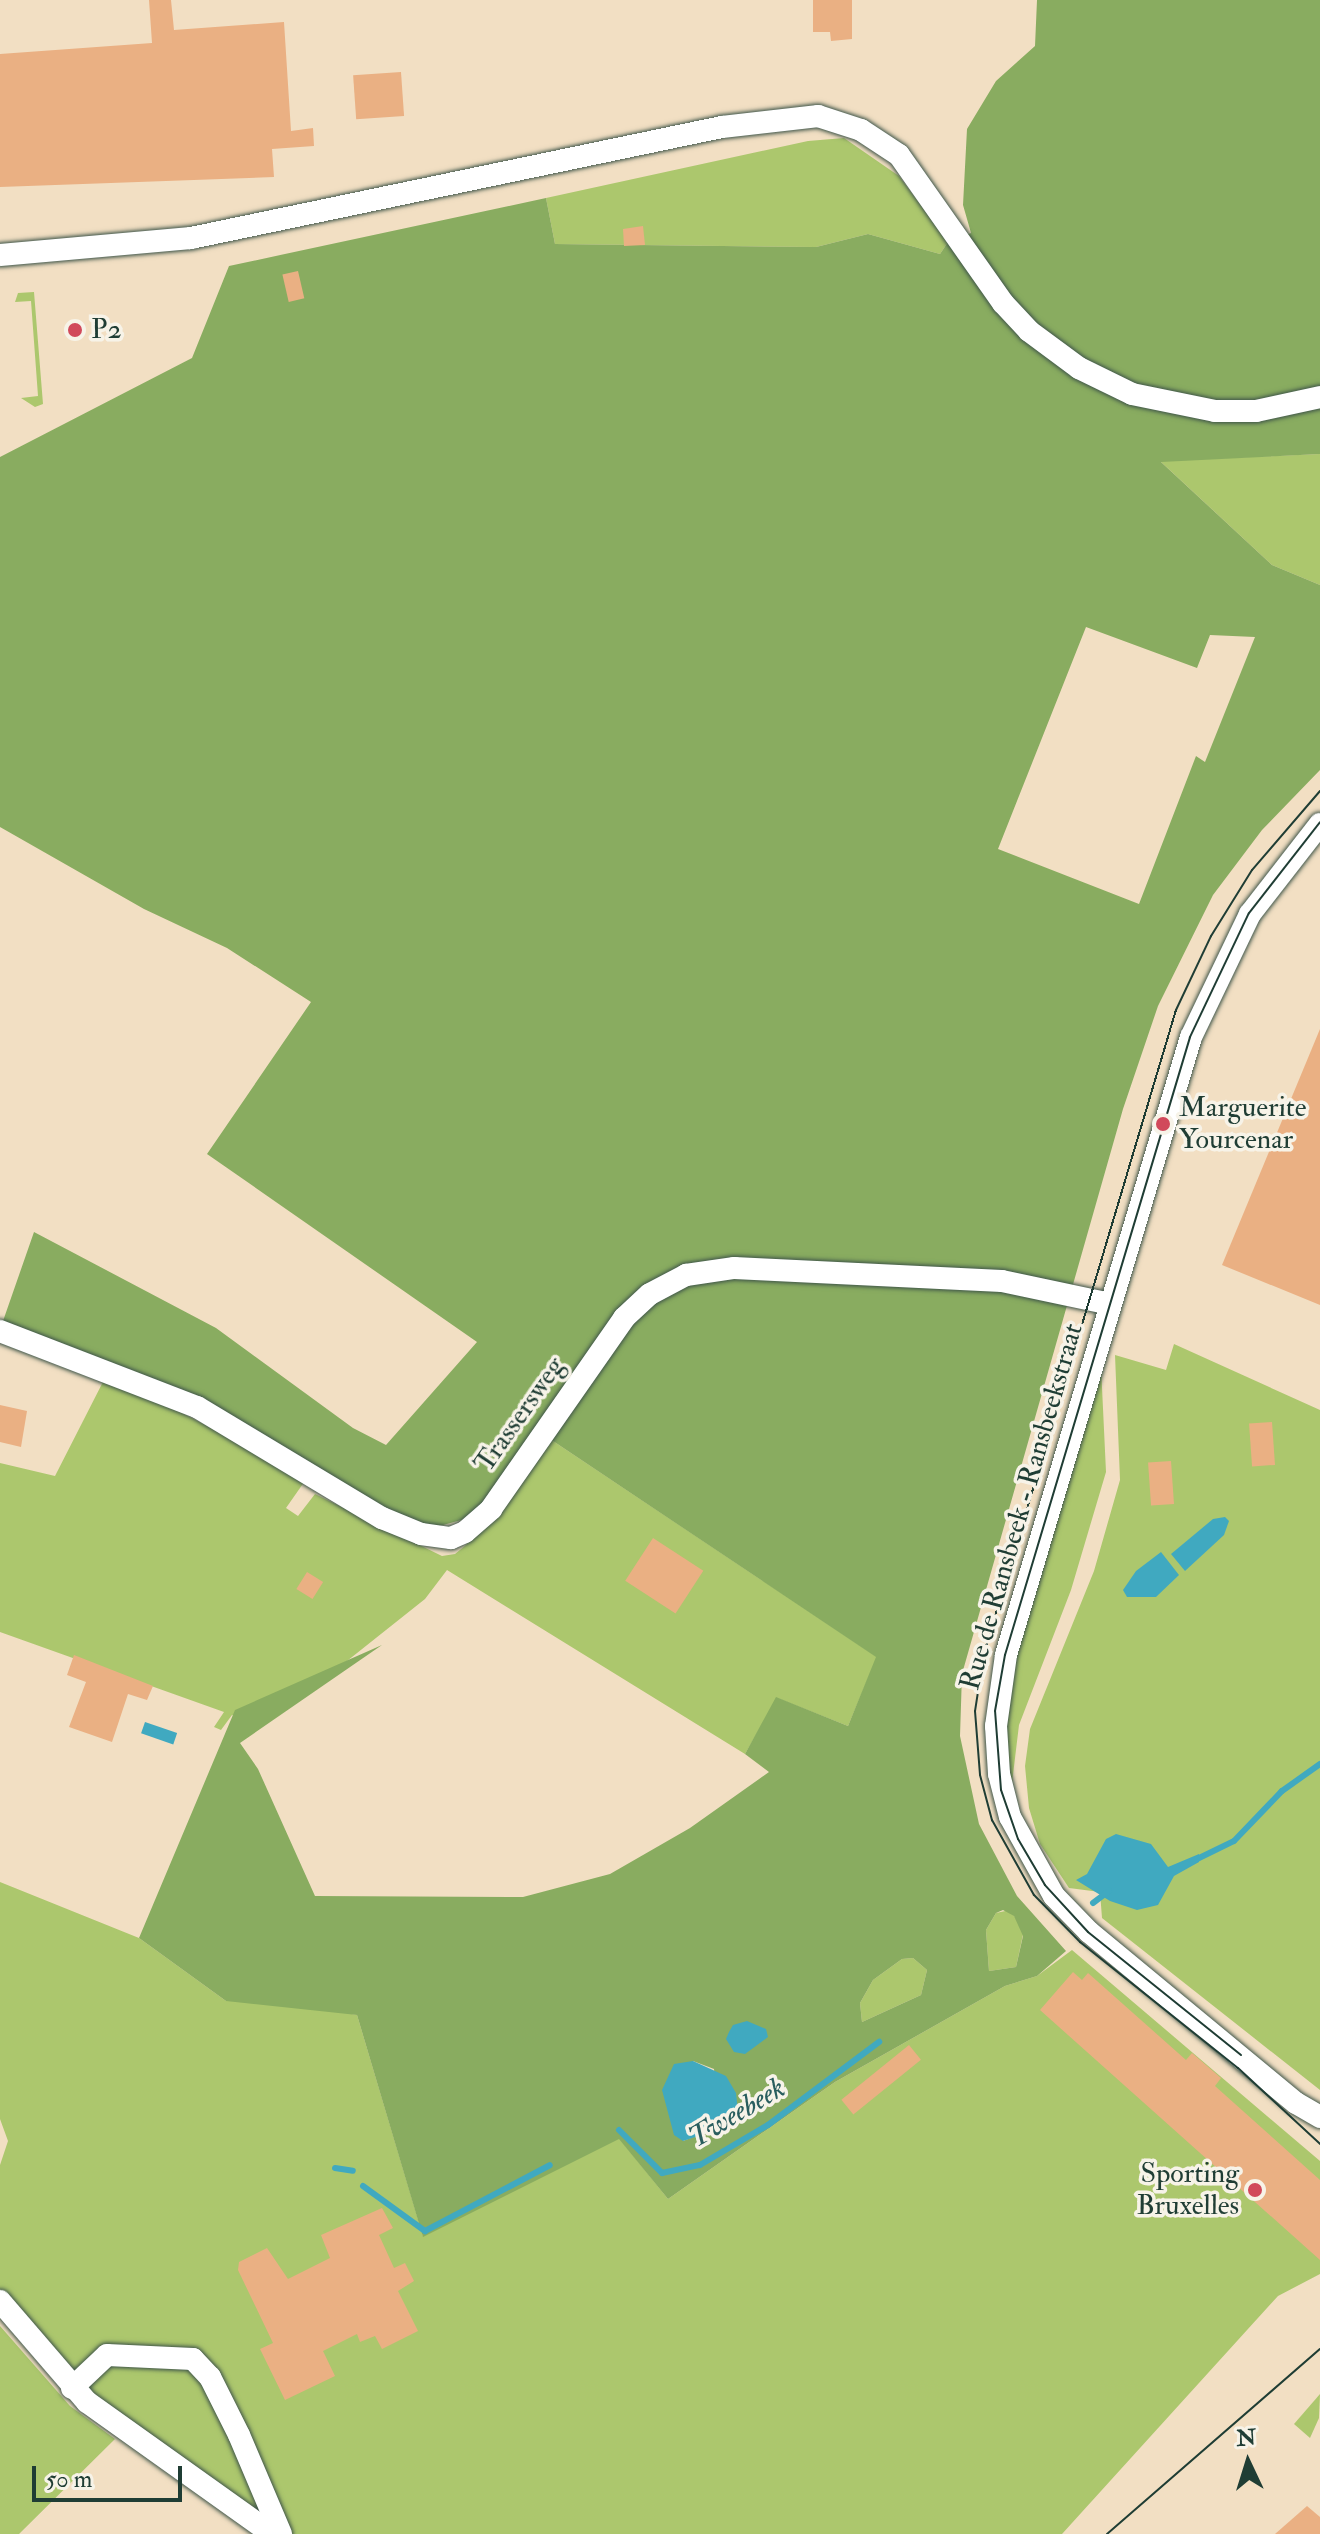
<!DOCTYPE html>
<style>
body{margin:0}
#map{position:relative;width:1320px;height:2534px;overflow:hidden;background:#f2dfc3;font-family:"IM FELL Double Pica",serif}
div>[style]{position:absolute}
.green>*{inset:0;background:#acc76d}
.forest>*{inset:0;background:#89ac60}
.water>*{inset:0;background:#40a9c0;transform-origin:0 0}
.stream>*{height:6px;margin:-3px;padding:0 3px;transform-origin:3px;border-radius:3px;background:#40a9c0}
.building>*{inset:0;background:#eab083;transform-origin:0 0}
.roads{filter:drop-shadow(0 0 2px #3f5549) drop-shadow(0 0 2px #3f5549)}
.minor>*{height:22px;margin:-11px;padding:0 11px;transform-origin:11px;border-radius:11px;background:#fff}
.tram>*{height:2px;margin:-1px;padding:0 1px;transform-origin:1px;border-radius:1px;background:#1f3d34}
.dots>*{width:22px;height:22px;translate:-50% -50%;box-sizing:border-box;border:4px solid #f7f3e8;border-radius:50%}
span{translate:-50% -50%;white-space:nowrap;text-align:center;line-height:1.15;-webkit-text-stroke:7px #f7f3e8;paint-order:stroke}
.poi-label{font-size:28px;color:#1f3d34}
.left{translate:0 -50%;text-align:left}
.right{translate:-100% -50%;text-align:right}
.street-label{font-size:28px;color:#1f3d34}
.water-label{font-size:30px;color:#295d5e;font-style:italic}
.north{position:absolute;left:1208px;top:2422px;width:80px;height:80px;-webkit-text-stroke:6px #f7f3e8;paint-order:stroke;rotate:356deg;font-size:22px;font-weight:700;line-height:32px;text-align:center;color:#1f3d34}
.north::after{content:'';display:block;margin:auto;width:28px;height:36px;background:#1f3d34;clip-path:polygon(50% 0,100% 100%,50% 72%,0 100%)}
.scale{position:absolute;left:32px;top:2466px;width:150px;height:36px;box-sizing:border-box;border:4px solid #1f3d34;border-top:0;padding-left:10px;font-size:24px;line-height:28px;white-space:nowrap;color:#1f3d34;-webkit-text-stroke:6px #f7f3e8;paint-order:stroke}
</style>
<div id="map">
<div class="green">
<i style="clip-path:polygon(844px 138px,899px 176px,948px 242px,940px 254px,868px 234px,816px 247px,555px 244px,546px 198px,808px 141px)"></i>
<i style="clip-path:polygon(34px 292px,43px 404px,35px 407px,21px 398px,38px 396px,31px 301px,15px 302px,18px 293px)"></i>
<i style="clip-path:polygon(1320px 454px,1320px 585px,1272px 565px,1160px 461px)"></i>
<i style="clip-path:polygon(1174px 1344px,1320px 1410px,1320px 2090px,1102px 1918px,1100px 1892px,1069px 1888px,1040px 1844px,1029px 1808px,1025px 1766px,1030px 1729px,1094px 1571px,1120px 1480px,1115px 1355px,1166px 1370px)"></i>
<i style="clip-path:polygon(1101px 1366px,1106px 1472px,1071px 1590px,1019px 1725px,1012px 1783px,1007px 1788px,1003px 1698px)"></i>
<i style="clip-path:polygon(107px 1374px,307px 1478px,286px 1508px,298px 1516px,315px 1494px,442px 1556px,455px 1554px,466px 1545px,550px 1439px,877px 1657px,848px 1726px,777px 1698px,745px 1754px,447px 1570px,425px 1599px,347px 1661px,239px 1717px,232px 1715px,221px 1730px,214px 1727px,224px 1712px,0 1632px,0 1463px,55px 1476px)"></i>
<i style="clip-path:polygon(0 1882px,139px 1938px,226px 2001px,268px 1998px,357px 2015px,423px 2236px,619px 2138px,668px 2199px,835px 2082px,1005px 1986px,1037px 1976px,1072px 1950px,1320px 2161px,1320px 2274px,1278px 2296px,1062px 2534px,279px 2534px,104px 2407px,0 2290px,0 2165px,8px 2141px,0 2119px)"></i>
<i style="clip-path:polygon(1010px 1910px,1024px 1930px,1016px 1967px,989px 1971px,986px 1930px,996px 1913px)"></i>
<i style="clip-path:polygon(913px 1958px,927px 1970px,921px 1995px,862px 2022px,860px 2003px,873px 1980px,902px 1959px)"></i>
<i style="clip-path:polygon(0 2326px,70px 2406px,115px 2439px,19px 2534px,0 2534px)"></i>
<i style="clip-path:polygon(1320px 2394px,1319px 2418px,1310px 2438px,1294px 2424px)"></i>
</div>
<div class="forest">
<i style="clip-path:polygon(evenodd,1037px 0,1320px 0,1320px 454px,1161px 462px,1272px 565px,1320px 585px,1320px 770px,1262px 830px,1213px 895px,1158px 1006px,1123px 1109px,962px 1674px,960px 1736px,979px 1824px,1017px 1896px,1066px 1951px,1037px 1976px,1005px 1986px,835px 2082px,668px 2199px,619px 2139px,423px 2237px,357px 2015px,226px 2001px,139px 1938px,235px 1710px,382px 1645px,240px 1743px,258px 1769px,315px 1896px,523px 1897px,610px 1874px,690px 1828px,769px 1772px,745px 1754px,776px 1697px,848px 1726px,876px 1657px,550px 1439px,472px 1517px,436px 1527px,380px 1512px,3px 1321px,34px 1232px,216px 1328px,353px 1428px,386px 1445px,477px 1342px,207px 1154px,311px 1002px,227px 948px,144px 909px,0 827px,0 457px,192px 358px,229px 266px,546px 198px,555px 244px,816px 247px,868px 234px,940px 254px,948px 242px,971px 233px,963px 205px,967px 129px,996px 81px,1035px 46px,1037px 0,1086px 627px,1197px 668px,1210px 635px,1255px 637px,1205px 762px,1196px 756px,1139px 904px,998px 849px,1086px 627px,1037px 0,1003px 1910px,1014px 1916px,1023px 1936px,1016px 1967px,989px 1971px,986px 1930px,996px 1913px,1003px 1910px,1037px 0,913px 1958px,927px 1970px,921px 1995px,862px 2022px,860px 2003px,873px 1980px,902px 1959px,913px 1958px,1037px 0,693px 2061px,714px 2069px,719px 2127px,683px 2141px,693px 2061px)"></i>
</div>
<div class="water">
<i style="clip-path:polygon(1225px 1517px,1229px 1521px,1224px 1535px,1185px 1571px,1171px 1554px,1213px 1519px)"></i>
<i style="clip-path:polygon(1161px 1552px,1179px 1575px,1156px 1597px,1127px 1597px,1123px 1590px,1136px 1571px)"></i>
<i style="left:145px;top:1722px;width:34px;height:12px;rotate:19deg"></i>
<i style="clip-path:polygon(1116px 1834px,1151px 1844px,1168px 1867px,1199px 1854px,1199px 1862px,1174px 1876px,1158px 1905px,1137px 1910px,1110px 1901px,1076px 1880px,1087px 1874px,1106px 1839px)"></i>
<i style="clip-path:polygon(747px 2021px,766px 2029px,768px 2037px,745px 2054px,734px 2052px,726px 2039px,729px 2032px,733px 2025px)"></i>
<i style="clip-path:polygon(693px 2061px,726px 2076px,736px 2093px,738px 2111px,726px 2127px,683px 2141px,674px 2135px,662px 2090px,674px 2064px)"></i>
</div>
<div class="stream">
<i style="left:1195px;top:1860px;width:43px;rotate:-26deg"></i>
<i style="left:1234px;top:1841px;width:69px;rotate:-46.2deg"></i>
<i style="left:1282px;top:1791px;width:47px;rotate:-35.4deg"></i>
<i style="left:1093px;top:1903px;width:20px;rotate:-37deg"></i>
<i style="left:619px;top:2130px;width:61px;rotate:45deg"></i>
<i style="left:662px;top:2173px;width:39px;rotate:-12deg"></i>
<i style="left:700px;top:2165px;width:79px;rotate:-30.5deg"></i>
<i style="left:768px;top:2125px;width:139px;rotate:-36.8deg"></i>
<i style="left:335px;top:2168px;width:18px;rotate:9deg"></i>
<i style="left:363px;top:2186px;width:77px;rotate:36deg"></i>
<i style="left:425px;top:2231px;width:141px;rotate:-27.8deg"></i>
</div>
<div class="building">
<i style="clip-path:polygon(149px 0,171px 0,174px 30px,284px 22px,291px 131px,313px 128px,314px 146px,272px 149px,274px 177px,0 187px,0 54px,152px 43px)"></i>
<i style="clip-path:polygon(813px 0,852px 0,852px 39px,831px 41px,830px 32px,813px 32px)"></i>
<i style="left:401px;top:72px;width:44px;height:48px;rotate:86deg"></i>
<i style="clip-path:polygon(643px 226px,645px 245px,624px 246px,623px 229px)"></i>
<i style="left:298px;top:271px;width:28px;height:16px;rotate:77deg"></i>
<i style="clip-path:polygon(1320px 1029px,1320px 1305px,1222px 1265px)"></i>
<i style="clip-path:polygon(0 1405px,27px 1411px,21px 1447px,0 1442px)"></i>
<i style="left:1272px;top:1422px;width:43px;height:23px;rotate:86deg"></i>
<i style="left:1171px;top:1461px;width:43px;height:23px;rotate:86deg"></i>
<i style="left:653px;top:1538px;width:60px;height:51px;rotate:33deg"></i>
<i style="left:307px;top:1572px;width:19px;height:20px;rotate:32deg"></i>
<i style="clip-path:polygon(74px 1655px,153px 1686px,147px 1700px,128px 1694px,112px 1742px,69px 1727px,86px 1682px,67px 1675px)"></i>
<i style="clip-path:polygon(1073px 1972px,1082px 1980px,1088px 1973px,1186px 2060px,1192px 2053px,1221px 2078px,1215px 2086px,1320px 2180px,1320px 2260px,1040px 2010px)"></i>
<i style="left:909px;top:2045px;width:19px;height:87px;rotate:51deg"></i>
<i style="clip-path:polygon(382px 2208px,393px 2228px,379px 2235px,394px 2268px,405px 2263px,414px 2281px,398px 2291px,418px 2331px,382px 2349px,375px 2336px,360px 2342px,357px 2334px,323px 2351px,335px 2376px,285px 2400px,260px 2349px,273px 2343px,238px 2270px,239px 2262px,267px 2248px,288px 2279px,330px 2258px,321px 2235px)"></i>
<i style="clip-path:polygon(1307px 2506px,1320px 2517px,1320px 2534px,1275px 2534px)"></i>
</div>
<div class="roads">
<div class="minor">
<i style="left:0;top:255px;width:192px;rotate:-5.1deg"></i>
<i style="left:191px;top:238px;width:542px;rotate:-11.81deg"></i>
<i style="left:722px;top:127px;width:97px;rotate:-6.5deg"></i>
<i style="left:818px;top:116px;width:45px;rotate:18deg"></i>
<i style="left:861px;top:130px;width:45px;rotate:33.3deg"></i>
<i style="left:899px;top:155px;width:181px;rotate:54.9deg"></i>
<i style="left:1003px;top:303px;width:38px;rotate:47deg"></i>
<i style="left:1029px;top:331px;width:62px;rotate:36.5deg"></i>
<i style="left:1079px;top:368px;width:59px;rotate:26.1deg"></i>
<i style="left:1132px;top:394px;width:85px;rotate:11.6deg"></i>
<i style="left:1215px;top:411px;width:41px"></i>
<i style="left:1256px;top:411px;width:66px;rotate:-12.3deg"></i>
<i style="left:1320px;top:824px;width:114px;rotate:127.9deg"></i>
<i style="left:1250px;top:914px;width:136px;rotate:115.6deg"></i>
<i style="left:1191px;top:1037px;width:645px;rotate:106.67deg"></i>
<i style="left:1006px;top:1655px;width:72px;rotate:98deg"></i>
<i style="left:996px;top:1726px;width:48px;rotate:86.4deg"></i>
<i style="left:999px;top:1774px;width:44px;rotate:75.7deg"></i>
<i style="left:1010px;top:1817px;width:90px;rotate:60.9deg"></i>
<i style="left:1054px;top:1896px;width:50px;rotate:45.8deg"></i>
<i style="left:1089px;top:1932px;width:268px;rotate:39.6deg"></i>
<i style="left:1296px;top:2103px;width:28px;rotate:30deg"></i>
<i style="left:0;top:1331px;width:211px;rotate:21.1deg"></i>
<i style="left:197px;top:1407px;width:216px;rotate:31deg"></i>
<i style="left:382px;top:1518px;width:42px;rotate:22.3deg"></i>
<i style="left:421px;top:1534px;width:30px;rotate:8deg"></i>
<i style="left:451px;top:1538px;width:15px;rotate:-23deg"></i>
<i style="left:465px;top:1532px;width:35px;rotate:-41deg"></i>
<i style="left:491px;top:1509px;width:233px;rotate:-55.1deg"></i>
<i style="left:624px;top:1318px;width:35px;rotate:-43deg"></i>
<i style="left:650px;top:1294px;width:41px;rotate:-27.8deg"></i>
<i style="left:686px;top:1275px;width:49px;rotate:-8.3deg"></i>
<i style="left:734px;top:1268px;width:268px;rotate:2.8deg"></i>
<i style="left:1002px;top:1281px;width:111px;rotate:11.9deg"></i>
<i style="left:0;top:2301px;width:133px;rotate:49.3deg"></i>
<i style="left:87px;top:2402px;width:227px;rotate:35.5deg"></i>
<i style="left:72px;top:2388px;width:48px;rotate:-43.3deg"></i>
<i style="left:107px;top:2355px;width:86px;rotate:2.7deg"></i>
<i style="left:193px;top:2359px;width:25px;rotate:47deg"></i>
<i style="left:210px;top:2377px;width:65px;rotate:63.4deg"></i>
<i style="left:239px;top:2435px;width:108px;rotate:67deg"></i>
</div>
</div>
<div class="tram">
<i style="left:1320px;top:791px;width:104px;rotate:130.7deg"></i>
<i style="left:1252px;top:870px;width:78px;rotate:121.8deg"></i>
<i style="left:1211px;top:936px;width:82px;rotate:115.3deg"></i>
<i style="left:1176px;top:1010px;width:671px;rotate:106.63deg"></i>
<i style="left:984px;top:1653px;width:59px;rotate:98.8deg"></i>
<i style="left:975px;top:1711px;width:64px;rotate:85.5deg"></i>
<i style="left:980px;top:1775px;width:47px;rotate:75.1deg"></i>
<i style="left:992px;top:1820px;width:86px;rotate:60.8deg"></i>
<i style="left:1034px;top:1895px;width:66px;rotate:45.6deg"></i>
<i style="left:1080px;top:1942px;width:202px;rotate:38.6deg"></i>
<i style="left:1238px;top:2068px;width:112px;rotate:42.8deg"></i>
<i style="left:1241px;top:2055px;width:196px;rotate:-141.2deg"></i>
<i style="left:1088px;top:1932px;width:64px;rotate:-132.5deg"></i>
<i style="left:1045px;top:1885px;width:53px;rotate:-120.4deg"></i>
<i style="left:1018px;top:1839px;width:52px;rotate:-109.1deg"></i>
<i style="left:1001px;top:1790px;width:79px;rotate:-94.3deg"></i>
<i style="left:995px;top:1711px;width:57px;rotate:-79.9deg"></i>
<i style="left:1005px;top:1655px;width:645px;rotate:-73.33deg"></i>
<i style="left:1190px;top:1037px;width:137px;rotate:-64.6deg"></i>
<i style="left:1249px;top:913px;width:115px;rotate:-52deg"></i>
<i style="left:1107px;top:2534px;width:282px;rotate:-41deg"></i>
</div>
<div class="dots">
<i style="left:75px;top:330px;background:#d1495b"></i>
<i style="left:1163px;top:1124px;background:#d1495b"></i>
<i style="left:1255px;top:2190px;background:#d1495b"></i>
</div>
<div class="poi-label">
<span class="left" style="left:91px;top:330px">P2</span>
<span class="left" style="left:1179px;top:1124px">Marguerite<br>Yourcenar</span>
<span class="right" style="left:1239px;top:2190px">Sporting<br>Bruxelles</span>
</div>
<div class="street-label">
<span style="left:520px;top:1415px;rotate:-55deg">Trassersweg</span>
<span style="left:1022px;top:1507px;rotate:-74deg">Rue de Ransbeek - Ransbeekstraat</span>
</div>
<div class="water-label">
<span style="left:737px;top:2113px;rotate:-31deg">Tweebeek</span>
</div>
<div class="north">N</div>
<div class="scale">50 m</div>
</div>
